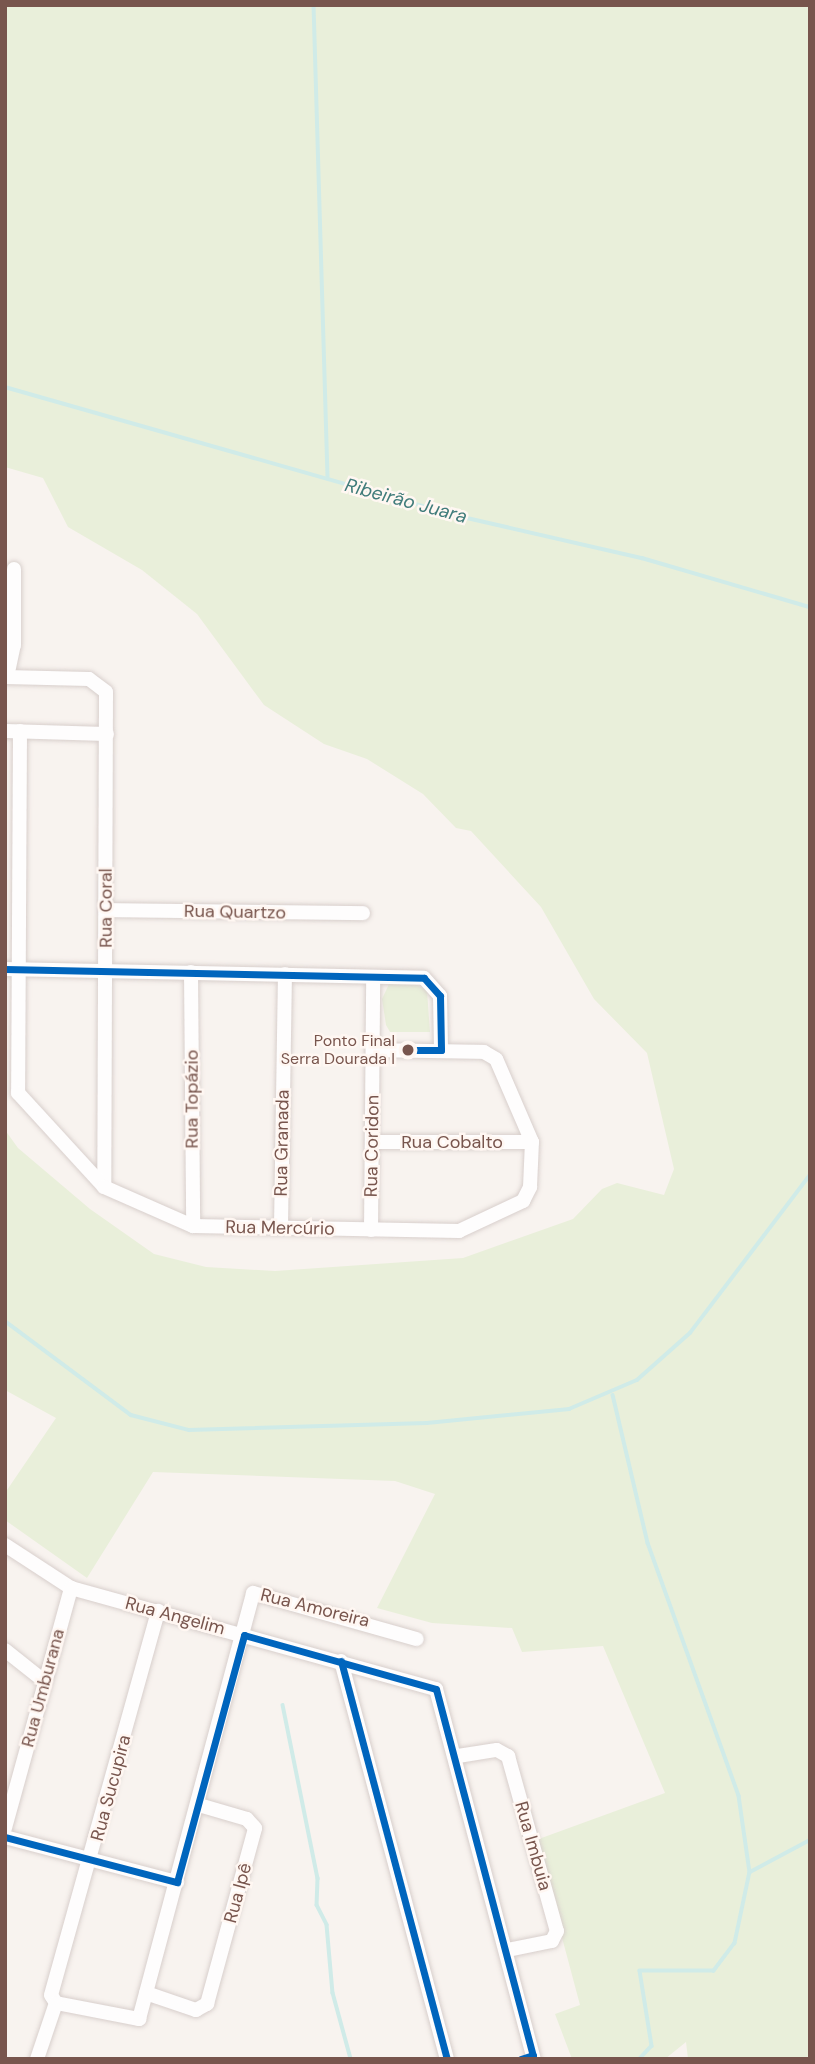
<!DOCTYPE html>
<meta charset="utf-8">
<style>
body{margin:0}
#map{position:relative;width:815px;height:2064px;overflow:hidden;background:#f8f3ef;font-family:"DM Sans",sans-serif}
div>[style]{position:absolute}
.green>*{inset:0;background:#e9efda}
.stream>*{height:3.5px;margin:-1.75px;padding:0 1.75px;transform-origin:1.75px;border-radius:1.75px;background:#d0ebe8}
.roads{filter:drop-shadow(0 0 2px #d8cfcc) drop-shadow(0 0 2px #d8cfcc)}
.minor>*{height:14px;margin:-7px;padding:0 7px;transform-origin:7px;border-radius:7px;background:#fefdfd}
.bus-1>*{height:7px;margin:-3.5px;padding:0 3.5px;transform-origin:3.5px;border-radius:3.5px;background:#0065bd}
.dots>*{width:19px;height:19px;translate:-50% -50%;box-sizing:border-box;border:4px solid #fff7f2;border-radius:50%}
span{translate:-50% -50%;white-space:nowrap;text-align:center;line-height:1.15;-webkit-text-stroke:5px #fff7f2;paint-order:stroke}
.bus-label{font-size:16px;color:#78554d}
.right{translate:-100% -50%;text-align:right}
.street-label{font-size:18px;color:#78554d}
.water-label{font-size:19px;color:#417c7b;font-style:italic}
.frame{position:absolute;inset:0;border:7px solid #78554d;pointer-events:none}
</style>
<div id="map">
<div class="green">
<i style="clip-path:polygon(5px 5px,810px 5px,810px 2055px,804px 2059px,688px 2059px,686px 2042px,665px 2059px,572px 2059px,555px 2014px,580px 2005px,536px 1840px,665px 1793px,603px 1646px,522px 1652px,512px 1628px,432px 1623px,377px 1608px,435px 1494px,395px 1481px,153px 1472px,87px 1578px,5px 1520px,5px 1493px,56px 1418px,5px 1390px,5px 1130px,18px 1148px,90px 1209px,154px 1254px,206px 1267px,275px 1271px,463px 1258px,573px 1219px,602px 1189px,617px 1183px,664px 1195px,674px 1169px,647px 1053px,594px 999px,541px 907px,471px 831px,456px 828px,423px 794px,367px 759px,324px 744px,264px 705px,197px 614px,142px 570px,68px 527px,43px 478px,5px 467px)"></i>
<i style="clip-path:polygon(406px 978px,427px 991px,430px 1032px,390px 1032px,386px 1025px,382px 999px,390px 982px)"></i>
</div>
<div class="stream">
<i style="left:314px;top:5px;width:473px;rotate:88.3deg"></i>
<i style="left:5px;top:387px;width:467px;rotate:15.9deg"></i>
<i style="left:454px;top:515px;width:193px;rotate:12.9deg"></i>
<i style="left:642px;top:558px;width:175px;rotate:16.3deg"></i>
<i style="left:5px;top:1321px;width:157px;rotate:36.7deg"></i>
<i style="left:131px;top:1415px;width:60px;rotate:14.5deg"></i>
<i style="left:189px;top:1430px;width:238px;rotate:-1.7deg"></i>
<i style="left:427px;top:1423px;width:143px;rotate:-5.6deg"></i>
<i style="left:569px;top:1409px;width:74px;rotate:-23.1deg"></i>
<i style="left:637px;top:1380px;width:71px;rotate:-41.6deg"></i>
<i style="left:690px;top:1333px;width:198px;rotate:-52.8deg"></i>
<i style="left:613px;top:1395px;width:152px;rotate:76.7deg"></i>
<i style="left:648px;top:1543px;width:269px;rotate:70.2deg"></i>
<i style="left:739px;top:1796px;width:77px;rotate:81.8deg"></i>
<i style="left:750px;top:1872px;width:73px;rotate:101.9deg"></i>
<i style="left:735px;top:1943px;width:35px;rotate:127deg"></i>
<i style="left:714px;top:1971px;width:74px;rotate:180deg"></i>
<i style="left:640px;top:1971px;width:76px;rotate:80.9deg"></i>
<i style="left:652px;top:2046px;width:18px;rotate:133deg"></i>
<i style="left:283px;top:1705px;width:177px;rotate:78.6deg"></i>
<i style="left:318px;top:1878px;width:27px;rotate:92deg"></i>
<i style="left:317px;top:1905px;width:22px;rotate:63deg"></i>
<i style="left:327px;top:1925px;width:68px;rotate:85deg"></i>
<i style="left:333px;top:1993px;width:68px;rotate:74.7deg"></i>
<i style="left:750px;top:1872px;width:68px;rotate:-28.1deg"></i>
</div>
<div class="roads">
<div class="minor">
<i style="left:5px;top:677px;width:84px;rotate:1.4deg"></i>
<i style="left:89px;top:679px;width:21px;rotate:37deg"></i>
<i style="left:106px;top:692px;width:495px;rotate:90.2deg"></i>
<i style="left:7px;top:677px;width:33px;rotate:-78deg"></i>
<i style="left:14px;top:645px;width:76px;rotate:-90deg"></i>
<i style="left:5px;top:731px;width:102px;rotate:1.7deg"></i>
<i style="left:20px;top:731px;width:362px;rotate:90.3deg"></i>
<i style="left:18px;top:1093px;width:127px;rotate:47.5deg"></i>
<i style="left:104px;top:1187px;width:97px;rotate:23.7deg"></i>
<i style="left:193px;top:1226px;width:266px;rotate:1.1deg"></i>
<i style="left:459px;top:1231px;width:71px;rotate:-25.1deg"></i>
<i style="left:523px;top:1201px;width:16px;rotate:-63deg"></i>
<i style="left:530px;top:1187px;width:45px;rotate:-87.5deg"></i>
<i style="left:532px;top:1142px;width:90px;rotate:-113.4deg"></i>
<i style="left:496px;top:1059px;width:14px;rotate:-150deg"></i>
<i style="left:484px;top:1052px;width:110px;rotate:-179deg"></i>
<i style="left:106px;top:910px;width:257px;rotate:0.7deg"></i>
<i style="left:5px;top:969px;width:419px;rotate:1.2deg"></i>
<i style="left:424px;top:978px;width:24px;rotate:48deg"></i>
<i style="left:440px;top:996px;width:54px;rotate:88.9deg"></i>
<i style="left:191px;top:972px;width:254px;rotate:89.5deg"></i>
<i style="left:373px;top:1142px;width:159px"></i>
<i style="left:281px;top:1227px;width:253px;rotate:-89.1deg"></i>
<i style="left:371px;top:1230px;width:253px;rotate:-89.5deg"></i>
<i style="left:5px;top:1545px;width:79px;rotate:33.1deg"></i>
<i style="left:71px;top:1588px;width:379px;rotate:15.5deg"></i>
<i style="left:436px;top:1689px;width:383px;rotate:75.2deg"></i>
<i style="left:5px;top:1650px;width:50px;rotate:38.5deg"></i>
<i style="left:341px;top:1661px;width:412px;rotate:75.1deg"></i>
<i style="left:458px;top:1756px;width:39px;rotate:-9deg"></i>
<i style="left:497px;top:1750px;width:13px;rotate:29deg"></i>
<i style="left:508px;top:1756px;width:182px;rotate:74.4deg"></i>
<i style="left:557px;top:1931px;width:11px;rotate:117deg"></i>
<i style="left:552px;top:1941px;width:46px;rotate:168.7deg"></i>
<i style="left:5px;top:1828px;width:249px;rotate:-74.6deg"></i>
<i style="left:5px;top:1837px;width:178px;rotate:14.7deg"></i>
<i style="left:146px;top:1993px;width:53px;rotate:18.8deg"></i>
<i style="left:196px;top:2010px;width:13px;rotate:-29deg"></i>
<i style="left:207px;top:2004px;width:182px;rotate:-74.7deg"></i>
<i style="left:255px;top:1828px;width:12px;rotate:-132deg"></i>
<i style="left:247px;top:1819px;width:50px;rotate:-163.7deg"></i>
<i style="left:56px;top:2003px;width:85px;rotate:10.9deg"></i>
<i style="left:139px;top:2019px;width:441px;rotate:-75deg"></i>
<i style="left:253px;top:1593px;width:170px;rotate:15.7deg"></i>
<i style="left:56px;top:2003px;width:9px;rotate:-122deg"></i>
<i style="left:51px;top:1995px;width:399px;rotate:-74.4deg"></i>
<i style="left:37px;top:2059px;width:59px;rotate:-71.3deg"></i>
</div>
</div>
<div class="bus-1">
<i style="left:5px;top:969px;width:419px;rotate:1.2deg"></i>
<i style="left:424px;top:978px;width:24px;rotate:48deg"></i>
<i style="left:440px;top:996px;width:54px;rotate:88.9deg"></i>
<i style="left:441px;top:1050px;width:33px;rotate:180deg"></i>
<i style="left:341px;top:1661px;width:412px;rotate:75.1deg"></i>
<i style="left:5px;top:1837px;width:178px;rotate:14.7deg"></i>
<i style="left:177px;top:1882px;width:256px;rotate:-74.8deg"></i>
<i style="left:244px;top:1635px;width:199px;rotate:15.7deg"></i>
<i style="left:436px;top:1689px;width:379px;rotate:75.2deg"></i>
<i style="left:533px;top:2055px;width:13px;rotate:162deg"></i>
</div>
<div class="dots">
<i style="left:408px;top:1050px;background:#78554d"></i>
</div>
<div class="bus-label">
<span class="right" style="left:395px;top:1050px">Ponto Final<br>Serra Dourada I</span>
</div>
<div class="street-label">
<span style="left:106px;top:908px;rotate:-90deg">Rua Coral</span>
<span style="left:235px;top:912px;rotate:1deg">Rua Quartzo</span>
<span style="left:192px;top:1099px;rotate:-90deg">Rua Topázio</span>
<span style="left:452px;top:1142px">Rua Cobalto</span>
<span style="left:282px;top:1143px;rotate:-89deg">Rua Granada</span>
<span style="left:372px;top:1146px;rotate:-89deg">Rua Coridon</span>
<span style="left:280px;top:1228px;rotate:1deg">Rua Mercúrio</span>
<span style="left:315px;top:1608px;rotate:14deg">Rua Amoreira</span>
<span style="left:175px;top:1616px;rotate:15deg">Rua Angelim</span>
<span style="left:43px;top:1688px;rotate:-75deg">Rua Umburana</span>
<span style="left:111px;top:1788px;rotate:-75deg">Rua Sucupira</span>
<span style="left:533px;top:1846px;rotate:74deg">Rua Imbuia</span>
<span style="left:238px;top:1893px;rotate:-75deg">Rua Ipê</span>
</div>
<div class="water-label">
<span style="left:406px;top:501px;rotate:15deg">Ribeirão Juara</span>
</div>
<div class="frame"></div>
</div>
